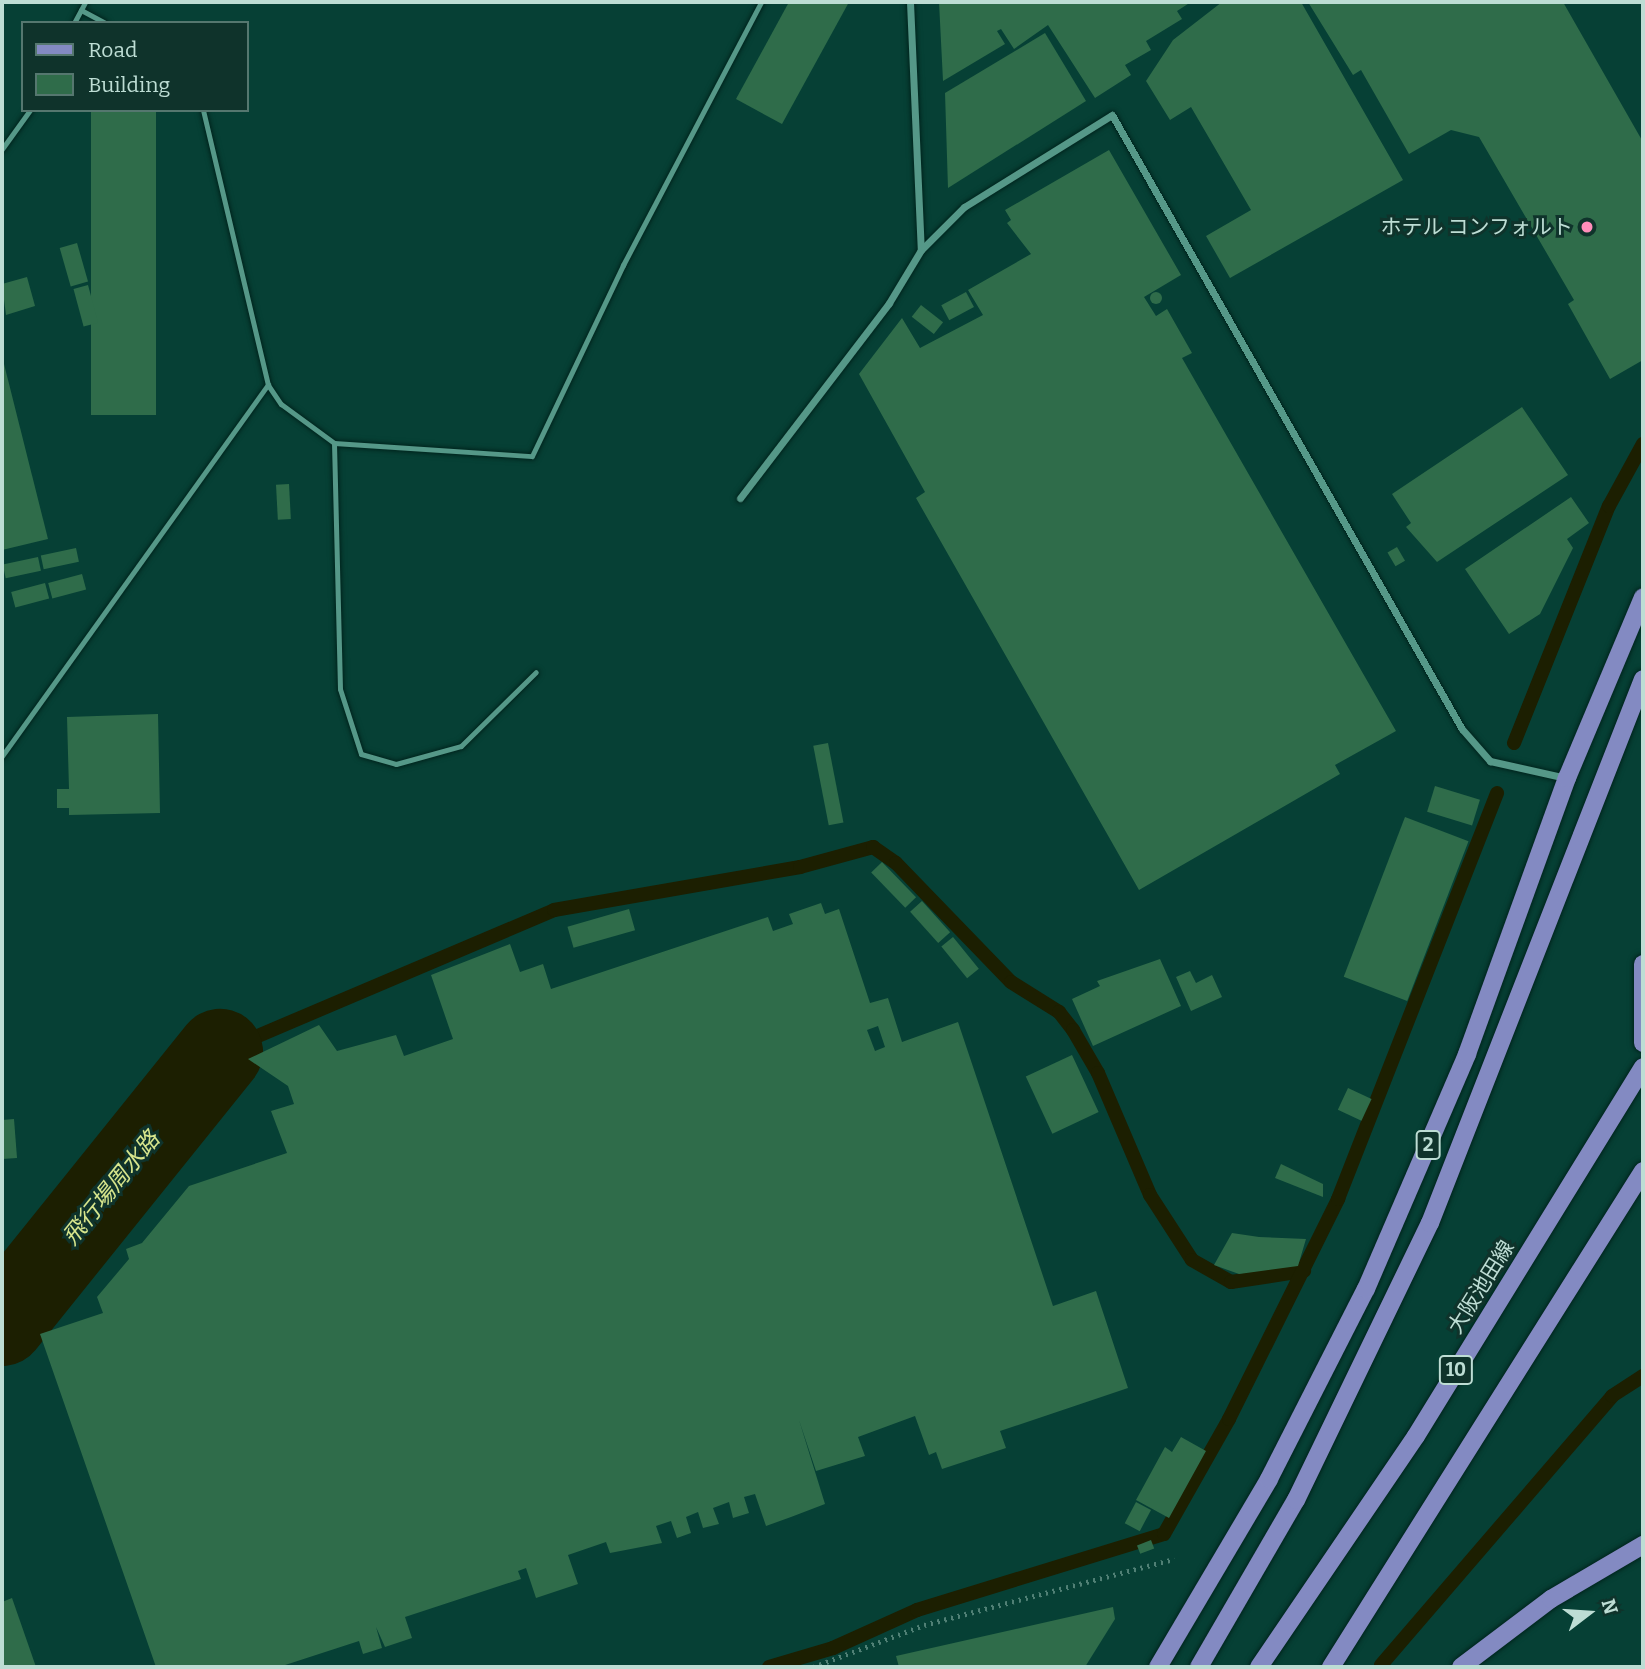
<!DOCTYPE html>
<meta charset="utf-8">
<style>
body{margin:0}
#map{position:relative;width:1645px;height:1669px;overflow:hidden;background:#064035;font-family:Bitter,"Noto Sans JP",serif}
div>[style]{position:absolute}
.stream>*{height:14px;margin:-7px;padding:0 7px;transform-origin:7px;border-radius:7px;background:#1c1f01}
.river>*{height:86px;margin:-43px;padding:0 43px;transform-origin:43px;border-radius:43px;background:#1c1f01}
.building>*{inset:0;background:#2f6c4a;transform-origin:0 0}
.round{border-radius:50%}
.path>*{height:4.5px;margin-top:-2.25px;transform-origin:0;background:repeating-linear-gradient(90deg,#508075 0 2px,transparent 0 7px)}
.roads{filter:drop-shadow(0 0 2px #00241d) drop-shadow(0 0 2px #00241d)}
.lane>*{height:5px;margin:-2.5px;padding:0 2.5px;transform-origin:2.5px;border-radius:2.5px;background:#559888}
.street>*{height:7px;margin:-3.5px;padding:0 3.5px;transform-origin:3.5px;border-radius:3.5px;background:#559888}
.primary>*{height:18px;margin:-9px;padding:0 9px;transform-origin:9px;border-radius:9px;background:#838ac2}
.dots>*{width:19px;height:19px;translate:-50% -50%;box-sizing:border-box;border:4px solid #0f332b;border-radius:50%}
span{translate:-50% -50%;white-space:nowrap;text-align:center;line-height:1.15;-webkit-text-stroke:6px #0f332b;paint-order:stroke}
.shield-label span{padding:2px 5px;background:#0f332b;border:2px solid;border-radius:5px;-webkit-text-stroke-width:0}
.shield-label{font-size:19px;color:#bdddd4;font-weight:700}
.poi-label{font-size:21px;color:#bdddd4}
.right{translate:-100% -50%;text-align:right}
.street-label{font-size:21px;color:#bdddd4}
.water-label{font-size:23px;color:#d7e58c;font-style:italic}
.frame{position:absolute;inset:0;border:4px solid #bdddd4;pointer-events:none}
.legend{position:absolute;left:21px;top:21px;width:228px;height:91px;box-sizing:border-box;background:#0f332b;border:2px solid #55776f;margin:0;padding:9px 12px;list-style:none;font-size:21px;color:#bdddd4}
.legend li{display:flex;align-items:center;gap:14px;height:35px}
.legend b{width:35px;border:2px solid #55776f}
.north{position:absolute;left:1554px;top:1578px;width:70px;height:70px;-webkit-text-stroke:5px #0f332b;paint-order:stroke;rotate:73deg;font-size:19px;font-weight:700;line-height:28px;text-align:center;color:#bdddd4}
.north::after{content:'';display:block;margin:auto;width:24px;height:32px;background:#bdddd4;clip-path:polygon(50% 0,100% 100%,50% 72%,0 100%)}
</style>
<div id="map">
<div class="stream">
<i style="left:1514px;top:743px;width:255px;rotate:-68.2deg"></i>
<i style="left:1609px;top:506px;width:71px;rotate:-61.3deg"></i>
<i style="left:220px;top:1052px;width:363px;rotate:-23deg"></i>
<i style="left:554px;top:910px;width:250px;rotate:-9.9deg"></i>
<i style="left:800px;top:867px;width:76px;rotate:-15.3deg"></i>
<i style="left:873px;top:847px;width:28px;rotate:35deg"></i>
<i style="left:896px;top:863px;width:165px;rotate:46deg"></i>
<i style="left:1011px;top:982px;width:57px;rotate:32deg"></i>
<i style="left:1059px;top:1012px;width:23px;rotate:52deg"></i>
<i style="left:1073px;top:1030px;width:50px;rotate:59.8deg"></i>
<i style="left:1098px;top:1073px;width:133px;rotate:66.9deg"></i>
<i style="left:1150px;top:1195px;width:77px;rotate:57.1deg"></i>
<i style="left:1192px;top:1260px;width:45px;rotate:29.4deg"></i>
<i style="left:1231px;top:1282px;width:74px;rotate:-8.6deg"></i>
<i style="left:1381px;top:1665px;width:355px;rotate:-49.3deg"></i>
<i style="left:1612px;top:1396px;width:37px;rotate:-33deg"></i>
<i style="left:769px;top:1667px;width:67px;rotate:-16.5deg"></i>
<i style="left:833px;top:1648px;width:92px;rotate:-24.3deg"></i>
<i style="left:917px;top:1610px;width:258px;rotate:-17.1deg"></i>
<i style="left:1164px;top:1534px;width:132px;rotate:-60.5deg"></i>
<i style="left:1229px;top:1419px;width:246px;rotate:-63.6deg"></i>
<i style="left:1338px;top:1199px;width:436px;rotate:-68.6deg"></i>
</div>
<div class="river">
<i style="left:2px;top:1323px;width:348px;rotate:-51.2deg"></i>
</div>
<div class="building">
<i style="clip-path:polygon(789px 2px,849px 2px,782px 124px,736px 99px)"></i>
<i style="clip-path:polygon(939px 2px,980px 4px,1191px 2px,1177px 11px,1182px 19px,1146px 41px,1151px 50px,1125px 65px,1131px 75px,1095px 98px,1048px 25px,1014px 49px,1001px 29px,997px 31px,1005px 44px,943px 81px)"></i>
<i style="clip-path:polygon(1222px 2px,1301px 2px,1403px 180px,1230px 278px,1206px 236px,1251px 210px,1191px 107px,1170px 120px,1146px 81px,1173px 40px)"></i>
<i style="clip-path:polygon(1308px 2px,1563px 2px,1643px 142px,1643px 360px,1610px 379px,1568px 304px,1574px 300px,1479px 137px,1451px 130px,1409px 154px,1361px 70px,1353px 75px)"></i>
<i style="clip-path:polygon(1045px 33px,1086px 101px,948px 188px,945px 93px)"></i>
<i style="left:91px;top:110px;width:65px;height:305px"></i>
<i style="clip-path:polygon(1109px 150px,1181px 275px,1144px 297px,1156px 316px,1167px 309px,1192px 353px,1182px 358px,1396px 731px,1335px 765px,1340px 774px,1139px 890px,916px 498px,925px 492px,859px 374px,902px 318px,920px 348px,983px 315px,968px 290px,1031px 254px,1007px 223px,1011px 220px,1005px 210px)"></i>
<i style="left:77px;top:243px;width:40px;height:18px;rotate:74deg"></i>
<i style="clip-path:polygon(27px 277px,35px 306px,6px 315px,2px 284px)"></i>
<i style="left:88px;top:285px;width:39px;height:15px;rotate:75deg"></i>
<i class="round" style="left:1150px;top:292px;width:12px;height:12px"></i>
<i style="left:966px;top:292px;width:17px;height:28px;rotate:62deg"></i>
<i style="left:921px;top:305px;width:28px;height:15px;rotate:38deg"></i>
<i style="clip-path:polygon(2px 356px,48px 539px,2px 550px)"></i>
<i style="clip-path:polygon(1522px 407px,1568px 475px,1437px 562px,1406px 527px,1411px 523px,1392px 494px)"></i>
<i style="left:289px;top:484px;width:35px;height:13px;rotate:87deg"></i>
<i style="clip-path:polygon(1571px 497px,1589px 523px,1567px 539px,1573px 548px,1540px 614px,1509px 634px,1465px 569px)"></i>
<i style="left:1397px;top:547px;width:16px;height:11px;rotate:60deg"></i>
<i style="left:76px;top:548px;width:14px;height:36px;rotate:78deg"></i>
<i style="left:38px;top:557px;width:14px;height:36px;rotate:78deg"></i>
<i style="left:82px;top:574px;width:16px;height:35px;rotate:75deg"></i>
<i style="left:45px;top:583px;width:16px;height:35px;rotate:75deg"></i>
<i style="clip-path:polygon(158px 714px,160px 813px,69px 815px,69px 808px,57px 808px,57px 789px,69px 789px,67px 717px)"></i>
<i style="left:828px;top:743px;width:81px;height:15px;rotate:79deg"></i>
<i style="left:1435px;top:786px;width:47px;height:27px;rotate:17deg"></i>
<i style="left:1405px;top:817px;width:68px;height:171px;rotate:21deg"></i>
<i style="left:882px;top:862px;width:49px;height:15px;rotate:46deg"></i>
<i style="left:922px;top:901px;width:42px;height:16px;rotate:48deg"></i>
<i style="clip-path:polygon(evenodd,821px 903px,825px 914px,839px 909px,870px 1003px,888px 998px,902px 1042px,958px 1022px,1053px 1306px,1096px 1291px,1128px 1388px,1000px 1431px,1006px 1448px,942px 1469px,936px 1452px,929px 1455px,915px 1416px,858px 1437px,865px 1456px,816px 1471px,799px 1420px,825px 1504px,791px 1517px,766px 1526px,755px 1494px,744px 1497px,749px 1513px,733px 1518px,729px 1502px,713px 1508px,719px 1524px,703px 1528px,698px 1512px,686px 1517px,691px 1533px,677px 1538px,671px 1521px,656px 1526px,662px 1543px,610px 1553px,606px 1542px,568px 1555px,578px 1584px,536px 1598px,526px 1568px,518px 1571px,521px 1579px,405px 1617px,412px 1638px,385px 1647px,376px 1627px,382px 1648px,363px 1654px,359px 1641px,279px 1667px,156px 1667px,40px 1334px,103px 1313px,97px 1297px,129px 1259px,126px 1249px,142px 1243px,189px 1186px,287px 1153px,271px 1111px,294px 1104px,288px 1086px,248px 1059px,319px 1025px,337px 1051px,396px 1035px,404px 1056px,453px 1039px,431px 975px,510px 944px,520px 972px,543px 964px,551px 989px,768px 917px,773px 931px,793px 924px,789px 914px,821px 903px,878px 1026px,885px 1047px,875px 1051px,867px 1030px,878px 1026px)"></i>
<i style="left:629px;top:909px;width:22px;height:64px;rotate:74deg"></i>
<i style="left:953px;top:937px;width:41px;height:15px;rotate:51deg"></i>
<i style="clip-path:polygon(1160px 959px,1181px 1006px,1093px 1046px,1072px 999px,1100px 986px,1097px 981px)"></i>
<i style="clip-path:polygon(1190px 971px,1196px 983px,1212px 975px,1222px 997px,1191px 1011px,1176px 977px)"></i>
<i style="left:1072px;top:1055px;width:63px;height:51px;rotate:65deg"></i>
<i style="left:1348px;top:1088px;width:26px;height:24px;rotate:25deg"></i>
<i style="clip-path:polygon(14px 1119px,17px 1158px,2px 1159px,2px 1120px)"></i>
<i style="clip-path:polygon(1281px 1164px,1323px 1184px,1323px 1197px,1275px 1178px)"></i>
<i style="clip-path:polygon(1232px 1233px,1259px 1237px,1306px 1239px,1298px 1266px,1239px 1274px,1214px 1265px)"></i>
<i style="clip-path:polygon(1181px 1437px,1206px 1451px,1169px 1518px,1136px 1500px,1165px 1447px,1172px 1452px)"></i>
<i style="left:1136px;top:1502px;width:17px;height:24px;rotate:28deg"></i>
<i style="left:1151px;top:1540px;width:9px;height:15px;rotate:69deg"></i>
<i style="clip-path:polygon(12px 1598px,36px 1667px,2px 1667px,2px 1602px)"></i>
<i style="clip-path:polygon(1113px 1607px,1115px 1619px,1085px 1667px,899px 1667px,896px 1656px)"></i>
</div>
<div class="path">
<i style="left:813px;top:1667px;width:119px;rotate:-20.7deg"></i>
<i style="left:924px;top:1625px;width:259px;rotate:-14.8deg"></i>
</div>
<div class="roads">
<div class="lane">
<i style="left:81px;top:10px;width:27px;rotate:28deg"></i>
<i style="left:74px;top:23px;width:24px;rotate:-62deg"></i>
<i style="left:203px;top:110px;width:283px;rotate:76.7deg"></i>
<i style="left:268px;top:385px;width:23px;rotate:56deg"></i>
<i style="left:281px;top:404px;width:66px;rotate:36.3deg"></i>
<i style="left:334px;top:443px;width:198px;rotate:3.8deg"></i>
<i style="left:532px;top:456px;width:212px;rotate:-64.5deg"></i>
<i style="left:623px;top:265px;width:297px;rotate:-62.3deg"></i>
<i style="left:2px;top:149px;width:48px;rotate:-54.3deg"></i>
<i style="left:334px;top:443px;width:246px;rotate:88.6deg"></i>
<i style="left:340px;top:689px;width:68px;rotate:72.1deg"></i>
<i style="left:361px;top:754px;width:36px;rotate:16deg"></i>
<i style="left:396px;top:764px;width:67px;rotate:-15.5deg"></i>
<i style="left:461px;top:746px;width:105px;rotate:-44.6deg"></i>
<i style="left:2px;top:756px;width:457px;rotate:-54.4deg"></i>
</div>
<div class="street">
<i style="left:910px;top:2px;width:248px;rotate:87.5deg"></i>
<i style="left:921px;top:250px;width:61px;rotate:-45deg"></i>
<i style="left:964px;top:207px;width:174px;rotate:-31.9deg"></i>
<i style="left:1112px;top:115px;width:707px;rotate:60.32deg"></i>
<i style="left:1462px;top:729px;width:43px;rotate:48.8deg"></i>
<i style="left:1490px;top:761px;width:78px;rotate:12.6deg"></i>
<i style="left:740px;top:498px;width:245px;rotate:-52.6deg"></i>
<i style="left:889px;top:303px;width:62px;rotate:-58.9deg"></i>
</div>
<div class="primary">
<i style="left:1643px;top:964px;width:79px;rotate:90deg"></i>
<i style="left:1158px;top:1667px;width:218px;rotate:-59.4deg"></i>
<i style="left:1269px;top:1479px;width:213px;rotate:-63deg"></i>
<i style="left:1366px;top:1289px;width:256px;rotate:-66.7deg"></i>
<i style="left:1467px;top:1054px;width:294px;rotate:-70.1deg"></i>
<i style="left:1567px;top:778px;width:196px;rotate:-67.2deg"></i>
<i style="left:1199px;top:1667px;width:193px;rotate:-59.9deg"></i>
<i style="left:1296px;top:1500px;width:308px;rotate:-64.2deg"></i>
<i style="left:1430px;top:1223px;width:584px;rotate:-68.62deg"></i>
<i style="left:1259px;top:1667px;width:279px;rotate:-55.8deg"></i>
<i style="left:1416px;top:1436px;width:433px;rotate:-58.4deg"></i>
<i style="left:1331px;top:1667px;width:586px;rotate:-57.83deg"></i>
<i style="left:1461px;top:1667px;width:113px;rotate:-37.1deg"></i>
<i style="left:1551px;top:1599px;width:107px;rotate:-30.4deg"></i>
</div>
</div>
<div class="dots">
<i style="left:1587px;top:227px;background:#ff8eba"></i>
</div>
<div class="shield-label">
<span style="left:1428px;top:1145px">2</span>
<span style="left:1456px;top:1370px">10</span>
</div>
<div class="poi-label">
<span class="right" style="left:1573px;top:227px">ホテル コンフォルト</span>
</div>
<div class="street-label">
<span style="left:1481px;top:1287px;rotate:-58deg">大阪池田線</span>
</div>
<div class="water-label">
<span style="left:111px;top:1188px;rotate:-51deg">飛行場周水路</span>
</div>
<div class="frame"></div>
<ul class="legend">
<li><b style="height:9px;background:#838ac2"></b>Road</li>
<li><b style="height:19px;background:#2f6c4a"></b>Building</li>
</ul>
<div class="north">N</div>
</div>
